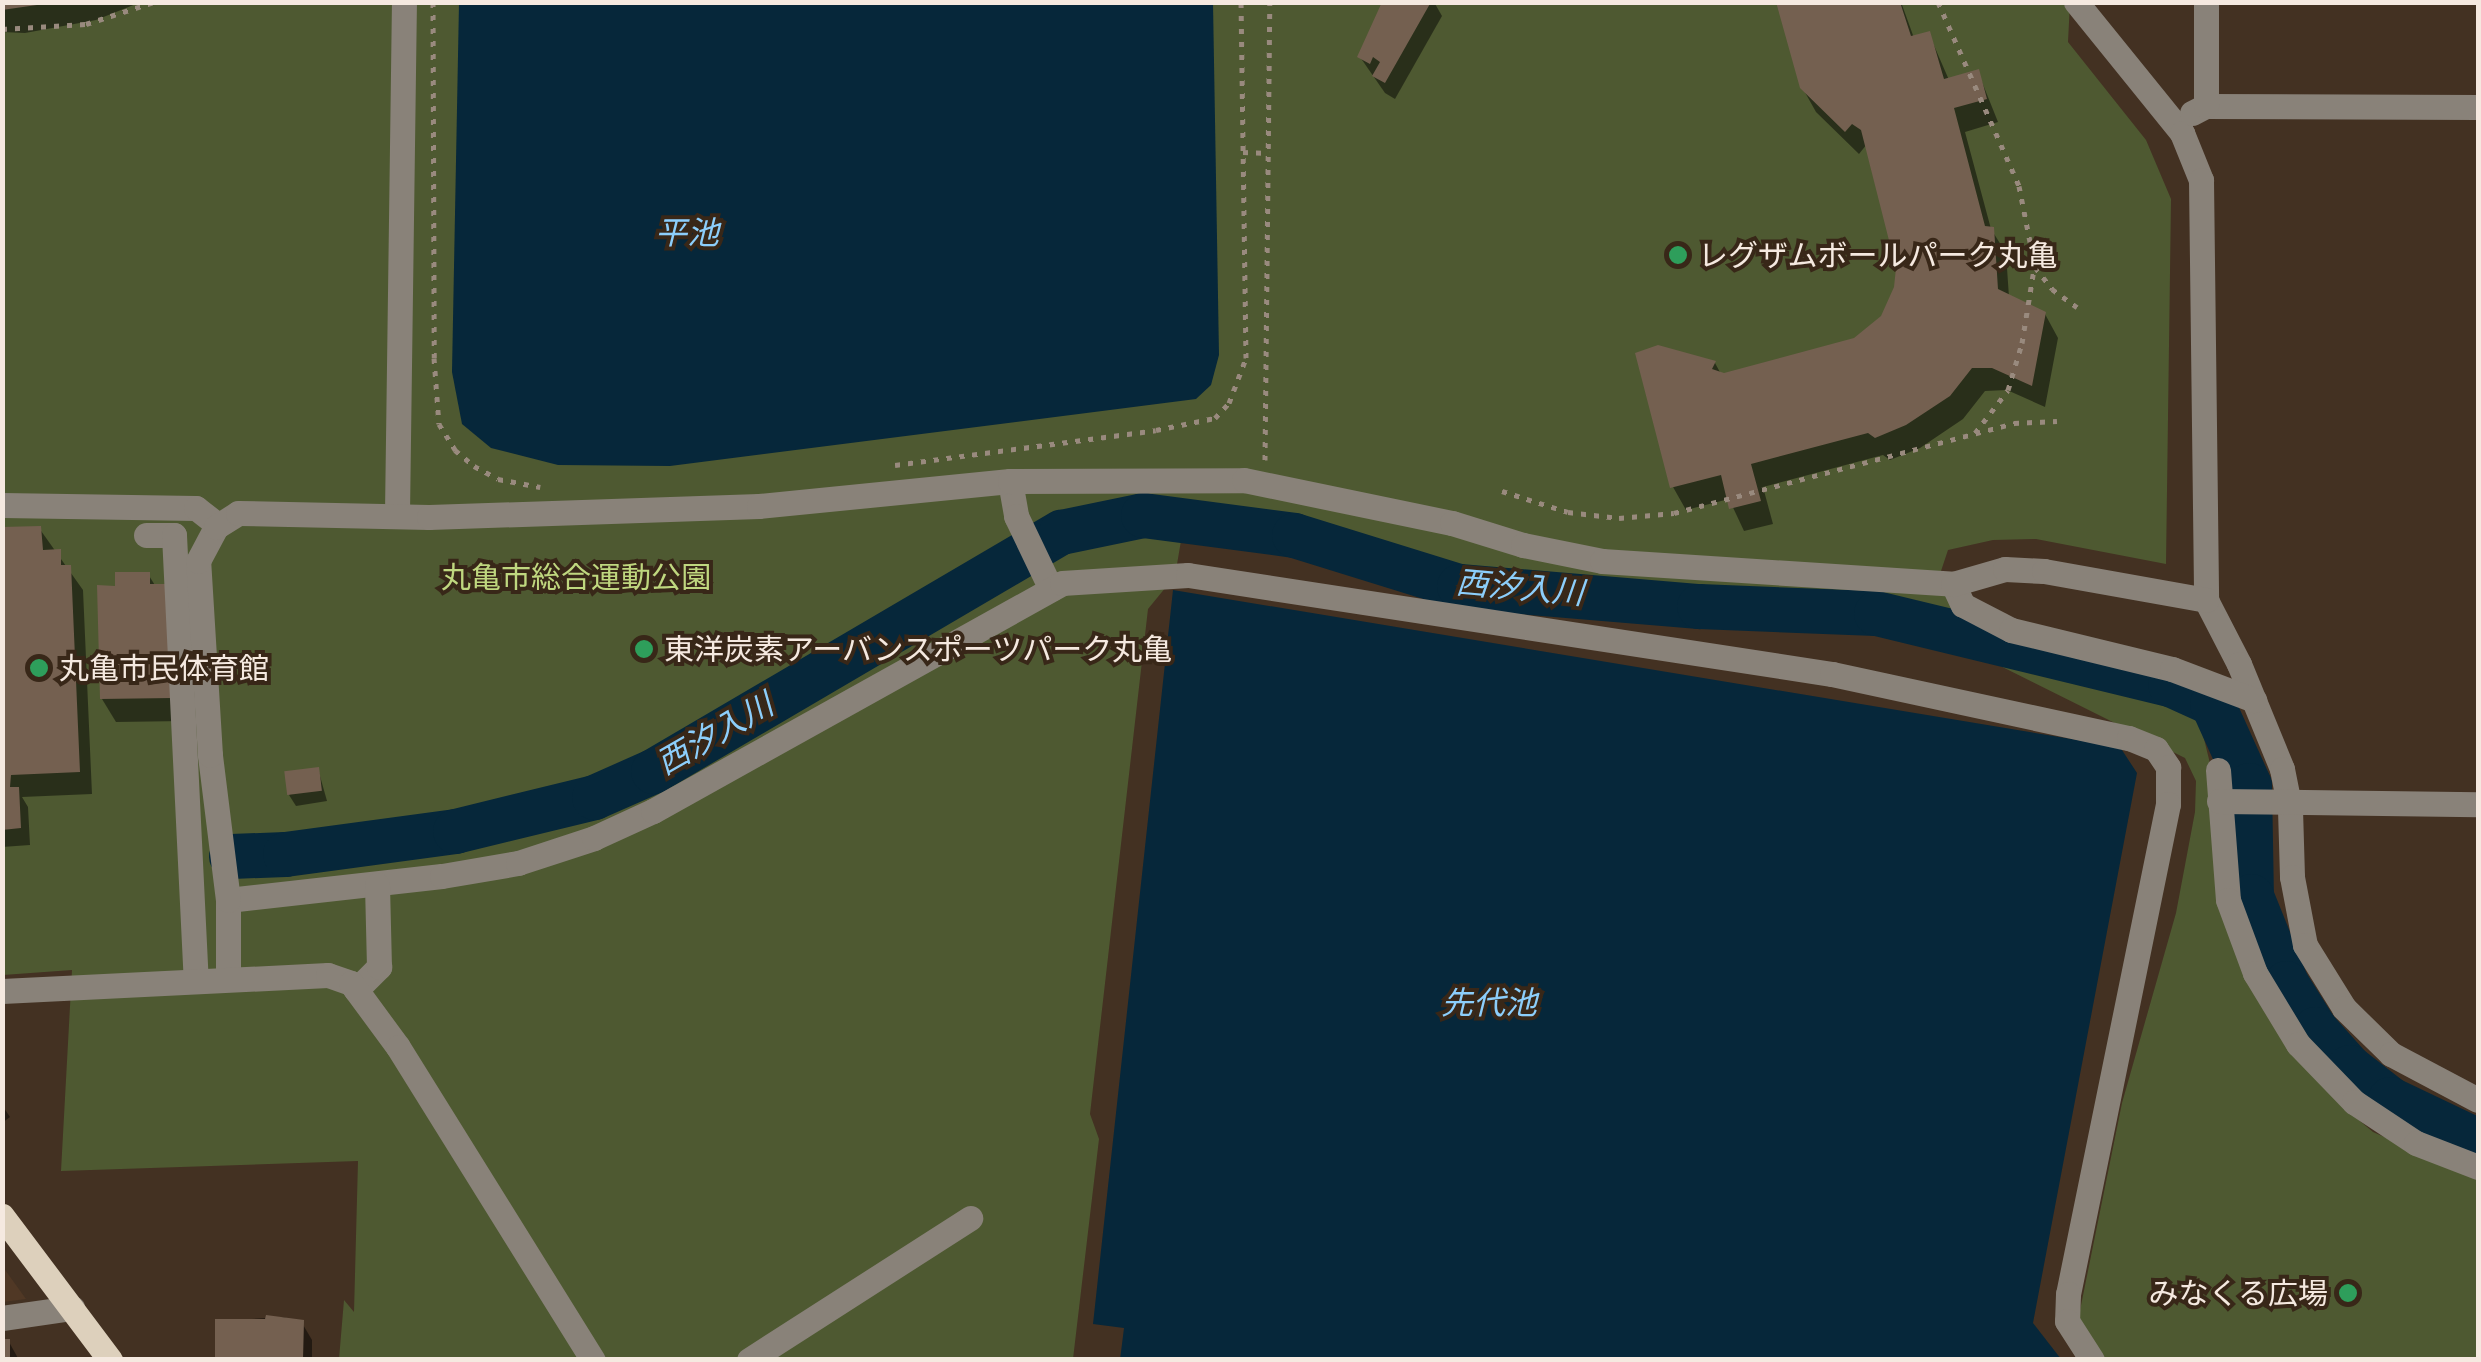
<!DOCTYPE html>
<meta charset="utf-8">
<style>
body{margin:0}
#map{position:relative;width:2481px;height:1362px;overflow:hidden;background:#433122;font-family:"Asap Condensed","Noto Sans JP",sans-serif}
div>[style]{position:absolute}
.built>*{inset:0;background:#503825}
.green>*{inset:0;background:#4e5931}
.water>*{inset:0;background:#06273a}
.shadow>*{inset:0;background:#0007}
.river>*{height:45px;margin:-22.5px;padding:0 22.5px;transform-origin:22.5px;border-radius:22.5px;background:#06273a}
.building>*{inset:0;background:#746050;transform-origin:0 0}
.path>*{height:5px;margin-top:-2.5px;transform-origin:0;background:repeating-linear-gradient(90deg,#998a7e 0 5px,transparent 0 13px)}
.minor>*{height:25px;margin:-12.5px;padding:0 12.5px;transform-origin:12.5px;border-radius:12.5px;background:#898279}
.major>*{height:25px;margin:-12.5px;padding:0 12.5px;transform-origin:12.5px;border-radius:12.5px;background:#ddd0bc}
.dots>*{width:28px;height:28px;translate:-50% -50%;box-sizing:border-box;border:5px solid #382718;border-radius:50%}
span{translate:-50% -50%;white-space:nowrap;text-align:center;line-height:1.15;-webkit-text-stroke:8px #382718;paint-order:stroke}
.poi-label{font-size:30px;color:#f5e9e0}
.left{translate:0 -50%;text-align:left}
.right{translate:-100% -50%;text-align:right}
.park-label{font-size:30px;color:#bfd77f}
.water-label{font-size:32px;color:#8ccefb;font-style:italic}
.frame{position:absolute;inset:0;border:5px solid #f5e9e0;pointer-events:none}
</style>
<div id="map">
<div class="built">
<i style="clip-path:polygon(2px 1267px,3px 1267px,26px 1299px,3px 1302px)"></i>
</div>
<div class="green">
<i style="clip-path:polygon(3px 3px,2070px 3px,2068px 42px,2146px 140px,2171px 199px,2166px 564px,2036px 539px,1993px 540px,1948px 550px,1941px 571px,1999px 618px,2186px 665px,2216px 788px,2238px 947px,2341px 1105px,2373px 1132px,2478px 1178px,2478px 1359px,2100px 1359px,2077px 1325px,2122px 1103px,2176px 913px,2195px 812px,2196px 781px,2185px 758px,1890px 611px,1458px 572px,1402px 555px,1183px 529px,1175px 576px,1148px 609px,1090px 1114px,1099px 1139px,1073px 1359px,339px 1359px,344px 1300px,354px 1312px,358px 1161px,61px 1171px,72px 970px,3px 975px)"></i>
</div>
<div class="water">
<i style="clip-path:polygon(459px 3px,1213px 3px,1219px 355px,1211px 385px,1196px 399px,670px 466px,558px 465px,491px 448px,462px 424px,452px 372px)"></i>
<i style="clip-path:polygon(1173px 590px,2120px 747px,2137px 773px,2033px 1323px,2061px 1359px,1120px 1360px,1124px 1328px,1093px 1324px)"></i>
</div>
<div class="shadow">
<i style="clip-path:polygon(2px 2px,141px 2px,96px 20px,25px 33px,2px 32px)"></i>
<i style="clip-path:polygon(1386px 2px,1434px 2px,1442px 16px,1395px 99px,1385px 93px,1360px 57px)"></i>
<i style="clip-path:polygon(1778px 2px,1901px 2px,1914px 38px,1929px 34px,1949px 80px,1978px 72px,1998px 122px,1965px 132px,1991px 229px,2006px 253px,2009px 297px,2045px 314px,2058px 338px,2045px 407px,2007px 390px,1985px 391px,1963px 419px,1920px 448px,1890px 460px,1883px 455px,1763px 487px,1773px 524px,1744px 531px,1729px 499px,1686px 510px,1673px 487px,1638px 354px,1715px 363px,1722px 376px,1855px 341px,1883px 318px,1896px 287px,1898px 267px,1867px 144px,1859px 154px,1816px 112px,1802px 87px)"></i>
<i style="clip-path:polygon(39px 528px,83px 590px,92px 794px,22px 797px,28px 807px,30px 845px,2px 847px,2px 530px)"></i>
<i style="clip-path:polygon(148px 574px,156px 587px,185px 721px,116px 722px,102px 699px,118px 589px)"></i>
<i style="clip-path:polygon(318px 769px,327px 801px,296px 806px,289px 795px)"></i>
<i style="clip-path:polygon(2px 1105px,10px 1117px,2px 1123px)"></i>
<i style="clip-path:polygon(283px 1317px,302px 1323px,312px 1340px,312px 1360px,217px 1360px,218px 1321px)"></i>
<i style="clip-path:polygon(9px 1342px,19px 1360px,2px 1360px)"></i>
</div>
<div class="river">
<i style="left:231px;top:856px;width:54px;rotate:-2.1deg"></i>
<i style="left:285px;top:854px;width:172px;rotate:-7.7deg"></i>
<i style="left:455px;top:831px;width:143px;rotate:-13.7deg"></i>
<i style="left:594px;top:797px;width:64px;rotate:-23.8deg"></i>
<i style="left:653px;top:771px;width:473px;rotate:-30.4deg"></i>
<i style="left:1061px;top:532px;width:84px;rotate:-11.7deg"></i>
<i style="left:1143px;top:515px;width:152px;rotate:7.5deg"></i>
<i style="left:1294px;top:535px;width:173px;rotate:17.2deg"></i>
<i style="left:1459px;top:586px;width:241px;rotate:4.8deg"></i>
<i style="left:1699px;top:606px;width:177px;rotate:2.3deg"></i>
<i style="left:1876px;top:613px;width:302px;rotate:13.6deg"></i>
<i style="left:2170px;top:684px;width:46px;rotate:24.3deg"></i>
<i style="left:2212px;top:703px;width:90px;rotate:65.7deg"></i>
<i style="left:2249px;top:785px;width:111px;rotate:89deg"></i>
<i style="left:2251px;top:896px;width:94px;rotate:68.1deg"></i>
<i style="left:2286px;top:983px;width:54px;rotate:57.8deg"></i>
<i style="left:2315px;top:1029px;width:51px;rotate:48.2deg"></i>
<i style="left:2349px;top:1067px;width:52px;rotate:38deg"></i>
<i style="left:2390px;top:1099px;width:98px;rotate:25.5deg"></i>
</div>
<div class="building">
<i style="clip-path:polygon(2px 2px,44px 2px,44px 4px,2px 10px)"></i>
<i style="clip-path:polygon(1382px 2px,1431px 2px,1385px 83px,1372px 76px,1380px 62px,1373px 57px,1370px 64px,1357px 57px)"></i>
<i style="clip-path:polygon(1776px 2px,1900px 2px,1911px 36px,1930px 31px,1944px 79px,1979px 69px,1987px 99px,1954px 108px,1985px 226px,1994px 227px,1998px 289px,2046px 312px,2032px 386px,1992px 368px,1972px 368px,1950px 396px,1906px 425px,1875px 438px,1868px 433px,1751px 464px,1761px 501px,1729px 509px,1721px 475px,1670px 488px,1635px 353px,1658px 345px,1716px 361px,1712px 369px,1724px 373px,1854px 338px,1881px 316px,1894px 287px,1896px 268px,1861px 130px,1852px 124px,1845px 132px,1800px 88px)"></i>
<i style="clip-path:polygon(41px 526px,43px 550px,61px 549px,61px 565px,71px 565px,80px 772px,11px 775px,10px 787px,19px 787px,21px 828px,2px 830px,2px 527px)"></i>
<i style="clip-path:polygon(115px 572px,150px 572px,150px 584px,168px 584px,173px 698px,100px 699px,97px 585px,115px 586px)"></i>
<i style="left:319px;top:767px;width:24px;height:35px;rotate:83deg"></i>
<i style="clip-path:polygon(266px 1315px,304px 1320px,303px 1360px,215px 1360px,215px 1319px,265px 1319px)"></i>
<i style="left:2px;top:1339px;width:8px;height:21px"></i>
</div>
<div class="path">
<i style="left:433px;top:2px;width:356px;rotate:89.8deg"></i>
<i style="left:434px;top:358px;width:66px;rotate:85.7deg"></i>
<i style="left:439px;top:424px;width:31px;rotate:58deg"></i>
<i style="left:455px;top:450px;width:25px;rotate:40deg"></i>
<i style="left:474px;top:466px;width:27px;rotate:28deg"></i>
<i style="left:498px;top:479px;width:43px;rotate:10.8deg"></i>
<i style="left:1938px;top:2px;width:201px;rotate:66.2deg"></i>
<i style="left:2019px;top:186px;width:83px;rotate:78.8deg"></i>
<i style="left:2035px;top:267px;width:28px;rotate:52deg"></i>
<i style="left:2052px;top:289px;width:31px;rotate:36deg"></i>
<i style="left:2px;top:29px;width:84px;rotate:-3.4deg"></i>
<i style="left:86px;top:24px;width:71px;rotate:-17.9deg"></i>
<i style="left:1243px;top:152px;width:26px;rotate:2deg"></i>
<i style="left:1975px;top:433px;width:54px;rotate:-52.5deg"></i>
<i style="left:2008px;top:390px;width:49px;rotate:-73.4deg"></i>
<i style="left:2022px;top:343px;width:75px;rotate:-80.8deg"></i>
<i style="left:1265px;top:460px;width:458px;rotate:-89.4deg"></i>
<i style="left:895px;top:465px;width:263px;rotate:-7.6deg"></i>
<i style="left:1156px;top:430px;width:60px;rotate:-11.5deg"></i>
<i style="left:1215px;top:418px;width:21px;rotate:-47deg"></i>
<i style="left:1229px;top:403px;width:48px;rotate:-69.3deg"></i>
<i style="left:1246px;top:358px;width:356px;rotate:-90.8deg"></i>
<i style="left:1502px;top:491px;width:69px;rotate:17.7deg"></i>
<i style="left:1568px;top:512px;width:51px;rotate:6.7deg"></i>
<i style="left:1619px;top:518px;width:55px;rotate:-5.2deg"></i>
<i style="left:1674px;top:513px;width:352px;rotate:-14.8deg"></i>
<i style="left:2014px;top:423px;width:43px;rotate:-2.7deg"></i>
</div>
<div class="minor">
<i style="left:2076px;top:2px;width:169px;rotate:51deg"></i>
<i style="left:2182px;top:133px;width:51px;rotate:68deg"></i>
<i style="left:2201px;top:180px;width:420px;rotate:89.3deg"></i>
<i style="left:2206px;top:600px;width:72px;rotate:62.7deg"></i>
<i style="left:2239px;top:664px;width:113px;rotate:67.7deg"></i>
<i style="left:2282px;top:769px;width:41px;rotate:78.7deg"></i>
<i style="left:2290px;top:809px;width:68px;rotate:88.3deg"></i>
<i style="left:2292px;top:877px;width:69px;rotate:79.2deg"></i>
<i style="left:2305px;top:945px;width:74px;rotate:58.2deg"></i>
<i style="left:2344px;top:1008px;width:66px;rotate:44.4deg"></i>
<i style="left:2391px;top:1054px;width:98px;rotate:27.9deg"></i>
<i style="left:2206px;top:106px;width:272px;rotate:0.2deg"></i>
<i style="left:2192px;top:113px;width:16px;rotate:-27deg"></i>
<i style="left:2206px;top:106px;width:104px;rotate:-90deg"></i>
<i style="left:1010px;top:481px;width:36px;rotate:80deg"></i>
<i style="left:1016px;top:516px;width:81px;rotate:64.4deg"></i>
<i style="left:2px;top:505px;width:194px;rotate:0.9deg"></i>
<i style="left:196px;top:508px;width:28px;rotate:38deg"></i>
<i style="left:397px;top:513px;width:511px;rotate:-89.22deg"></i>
<i style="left:146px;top:535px;width:28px"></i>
<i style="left:174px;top:535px;width:446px;rotate:87.2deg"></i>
<i style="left:1953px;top:584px;width:23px;rotate:65deg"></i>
<i style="left:1963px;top:605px;width:54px;rotate:27.5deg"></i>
<i style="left:2011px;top:630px;width:166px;rotate:13.6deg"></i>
<i style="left:2172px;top:669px;width:88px;rotate:20.7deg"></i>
<i style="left:2218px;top:770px;width:130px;rotate:85.6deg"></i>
<i style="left:2228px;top:900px;width:78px;rotate:69.7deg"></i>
<i style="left:2255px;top:973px;width:83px;rotate:58.8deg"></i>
<i style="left:2298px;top:1044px;width:81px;rotate:46deg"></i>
<i style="left:2354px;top:1102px;width:74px;rotate:33.5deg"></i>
<i style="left:2416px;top:1143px;width:66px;rotate:21.2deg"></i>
<i style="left:2219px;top:801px;width:259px;rotate:0.7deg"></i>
<i style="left:228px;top:900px;width:215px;rotate:-6.4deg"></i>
<i style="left:442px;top:876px;width:77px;rotate:-9.7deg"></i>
<i style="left:518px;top:863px;width:80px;rotate:-18.2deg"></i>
<i style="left:594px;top:838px;width:65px;rotate:-24.6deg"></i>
<i style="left:653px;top:811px;width:468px;rotate:-29.1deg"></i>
<i style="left:1062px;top:583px;width:126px;rotate:-3.6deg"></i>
<i style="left:1188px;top:575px;width:652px;rotate:8.74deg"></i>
<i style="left:1832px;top:674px;width:304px;rotate:12.2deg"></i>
<i style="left:2129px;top:738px;width:29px;rotate:22deg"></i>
<i style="left:2156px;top:749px;width:22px;rotate:56deg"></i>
<i style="left:2168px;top:767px;width:37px;rotate:90deg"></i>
<i style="left:2168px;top:804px;width:500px;rotate:101.53deg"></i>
<i style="left:2068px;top:1294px;width:27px;rotate:92deg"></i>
<i style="left:2067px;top:1321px;width:46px;rotate:57.3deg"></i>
<i style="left:228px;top:977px;width:77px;rotate:-90deg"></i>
<i style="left:228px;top:900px;width:146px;rotate:-97.1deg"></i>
<i style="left:210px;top:755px;width:194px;rotate:-93.5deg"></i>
<i style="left:198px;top:561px;width:38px;rotate:-62deg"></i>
<i style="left:216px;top:527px;width:26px;rotate:-32deg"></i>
<i style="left:238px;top:513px;width:191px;rotate:1.2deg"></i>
<i style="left:429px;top:517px;width:330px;rotate:-1.9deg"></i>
<i style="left:759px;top:506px;width:252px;rotate:-5.7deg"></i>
<i style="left:1010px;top:481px;width:234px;rotate:-0.2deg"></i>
<i style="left:1244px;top:480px;width:212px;rotate:11.7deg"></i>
<i style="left:1452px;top:523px;width:74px;rotate:17.2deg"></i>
<i style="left:1523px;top:545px;width:81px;rotate:11.4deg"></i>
<i style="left:1602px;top:561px;width:352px;rotate:3.7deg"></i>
<i style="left:1953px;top:584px;width:54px;rotate:-16.1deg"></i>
<i style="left:2005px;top:569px;width:39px;rotate:3deg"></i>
<i style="left:2044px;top:571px;width:165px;rotate:10.1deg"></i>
<i style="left:356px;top:990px;width:33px;rotate:-45deg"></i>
<i style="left:379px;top:967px;width:82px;rotate:-91.4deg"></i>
<i style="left:2px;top:991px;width:326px;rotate:-2.8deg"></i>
<i style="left:328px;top:975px;width:24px;rotate:19deg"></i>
<i style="left:351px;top:983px;width:79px;rotate:53.7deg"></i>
<i style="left:398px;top:1047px;width:369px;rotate:58.1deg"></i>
<i style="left:2px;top:1318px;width:71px;rotate:-8.1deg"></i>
<i style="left:749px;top:1360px;width:263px;rotate:-32.7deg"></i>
</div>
<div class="major">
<i style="left:2px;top:1216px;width:180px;rotate:53.1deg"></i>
</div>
<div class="dots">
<i style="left:1678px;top:255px;background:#2e9e5b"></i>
<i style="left:644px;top:649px;background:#2e9e5b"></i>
<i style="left:39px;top:668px;background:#2e9e5b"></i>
<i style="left:2348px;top:1293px;background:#2e9e5b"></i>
</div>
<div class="poi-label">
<span class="left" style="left:1698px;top:255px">レグザムボールパーク丸亀</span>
<span class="left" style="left:664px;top:649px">東洋炭素アーバンスポーツパーク丸亀</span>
<span class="left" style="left:59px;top:668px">丸亀市民体育館</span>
<span class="right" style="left:2328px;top:1293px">みなくる広場</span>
</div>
<div class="park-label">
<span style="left:576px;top:577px">丸亀市総合運動公園</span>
</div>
<div class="water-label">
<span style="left:687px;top:233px">平池</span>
<span style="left:1520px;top:588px;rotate:5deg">西汐入川</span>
<span style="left:715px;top:734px;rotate:-30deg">西汐入川</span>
<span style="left:1489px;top:1003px">先代池</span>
</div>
<div class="frame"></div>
</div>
